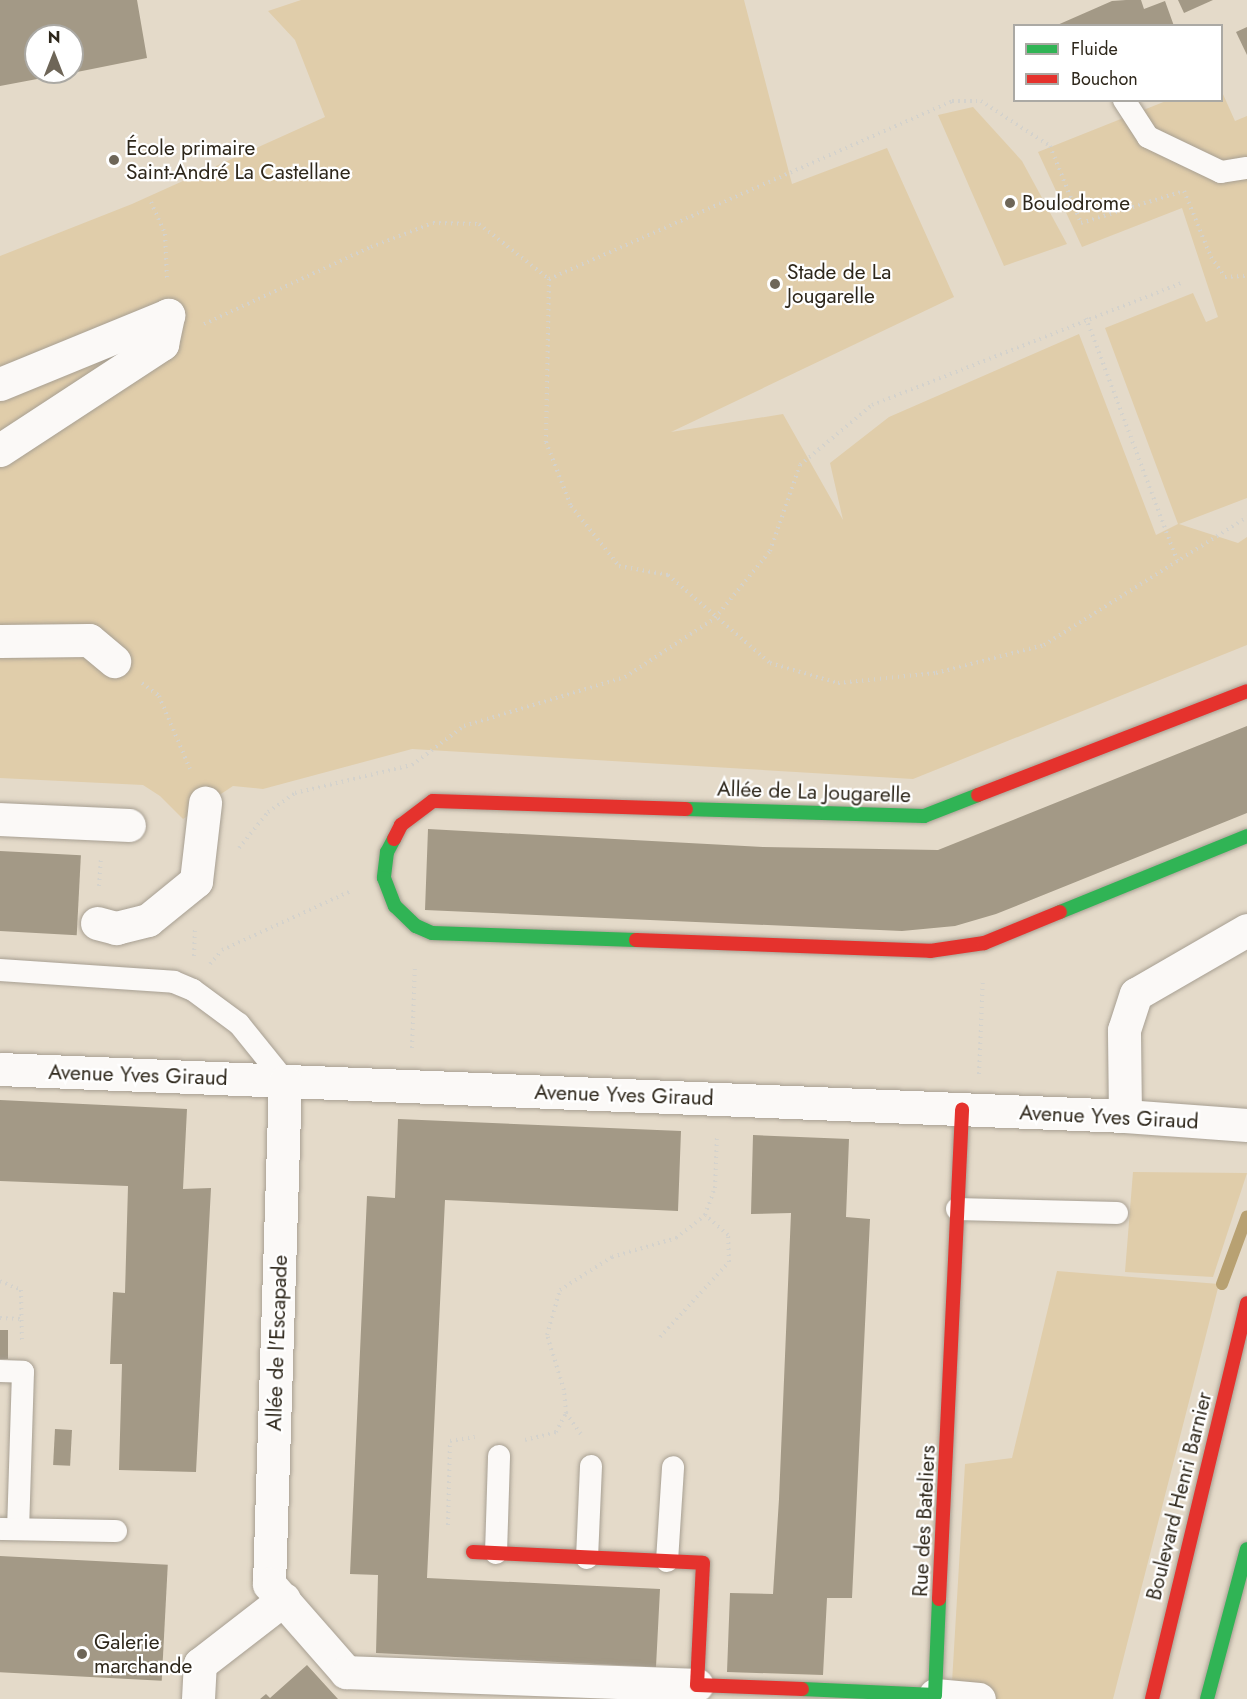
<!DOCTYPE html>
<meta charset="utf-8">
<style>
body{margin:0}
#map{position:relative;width:1247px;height:1699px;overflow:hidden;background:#e4dac9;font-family:Jost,sans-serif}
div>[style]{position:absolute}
.green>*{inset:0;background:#e0cdaa}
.stream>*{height:12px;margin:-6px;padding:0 6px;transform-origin:6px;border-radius:6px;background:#b8a172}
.building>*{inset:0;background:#a39986;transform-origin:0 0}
.path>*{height:4px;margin-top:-2px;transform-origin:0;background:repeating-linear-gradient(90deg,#d4d2cc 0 1.5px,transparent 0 6px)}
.roads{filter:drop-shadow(0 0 2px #a79f92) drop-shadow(0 0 2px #a79f92)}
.lane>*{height:22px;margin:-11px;padding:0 11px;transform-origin:11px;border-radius:11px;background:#fbf9f7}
.street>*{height:33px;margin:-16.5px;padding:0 16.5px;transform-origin:16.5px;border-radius:16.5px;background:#fbf9f7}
.fast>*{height:14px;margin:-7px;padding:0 7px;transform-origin:7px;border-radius:7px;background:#30b455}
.jam>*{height:14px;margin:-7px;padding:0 7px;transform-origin:7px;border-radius:7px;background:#e5322d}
.dots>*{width:16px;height:16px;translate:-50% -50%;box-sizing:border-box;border:3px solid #fff;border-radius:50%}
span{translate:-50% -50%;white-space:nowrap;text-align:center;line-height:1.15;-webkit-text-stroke:4.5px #fff;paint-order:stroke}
.poi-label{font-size:21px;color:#2e271b}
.left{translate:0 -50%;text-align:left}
.street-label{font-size:21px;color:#2e271b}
.legend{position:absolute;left:1013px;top:24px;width:210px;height:78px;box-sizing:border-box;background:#fff;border:2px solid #aba9a4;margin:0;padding:8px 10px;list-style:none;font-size:18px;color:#2e271b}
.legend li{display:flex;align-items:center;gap:12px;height:30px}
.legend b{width:30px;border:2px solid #aba9a4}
.north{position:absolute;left:24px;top:24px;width:60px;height:60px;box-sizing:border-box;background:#fff;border:2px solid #aba9a4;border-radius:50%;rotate:0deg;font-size:16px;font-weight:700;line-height:24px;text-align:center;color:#2e271b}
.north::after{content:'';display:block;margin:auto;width:21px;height:27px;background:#6e6658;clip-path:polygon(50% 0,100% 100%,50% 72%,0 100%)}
</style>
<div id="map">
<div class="green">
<i style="clip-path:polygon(301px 0,744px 0,792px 184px,887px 148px,954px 297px,671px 432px,783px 414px,843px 520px,830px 463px,889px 417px,1079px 334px,1156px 535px,1178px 524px,1105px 328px,1193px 293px,1206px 322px,1218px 317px,1182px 208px,1082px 247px,1038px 152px,1166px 101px,1222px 100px,1222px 92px,1235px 121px,1247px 116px,1247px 498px,1179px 524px,1238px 543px,1247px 537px,1247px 645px,913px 779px,412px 749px,263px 789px,233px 786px,183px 819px,160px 796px,143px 785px,0 778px,0 256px,132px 204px,325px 117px,295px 40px,268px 11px)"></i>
<i style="clip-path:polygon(973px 107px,1022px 161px,1067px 244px,1004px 266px,938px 115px)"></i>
<i style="clip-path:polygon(1133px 1172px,1247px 1173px,1213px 1277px,1125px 1272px)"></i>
<i style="clip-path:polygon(1057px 1271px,1219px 1284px,1113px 1699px,951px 1699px,965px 1464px,1012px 1458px)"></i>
</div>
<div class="stream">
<i style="left:1222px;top:1284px;width:72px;rotate:-69.8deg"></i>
</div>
<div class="building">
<i style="clip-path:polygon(0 0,137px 0,147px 58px,72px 73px,72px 36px,36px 36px,36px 72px,69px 73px,0 86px)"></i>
<i style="clip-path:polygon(1126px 0,1141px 0,1144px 9px,1165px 1px,1174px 26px,1055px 26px,1112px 1px)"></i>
<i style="clip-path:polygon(1178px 0,1213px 0,1184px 13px)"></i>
<i style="clip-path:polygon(1247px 27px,1247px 55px,1236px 32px)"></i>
<i style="clip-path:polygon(1247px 726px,1247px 813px,996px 914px,955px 926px,902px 931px,425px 910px,428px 829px,763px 847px,938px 850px)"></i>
<i style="left:0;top:851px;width:81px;height:80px;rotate:3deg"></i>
<i style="clip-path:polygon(0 1100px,187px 1109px,183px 1189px,211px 1188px,196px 1472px,119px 1470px,122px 1364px,110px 1364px,113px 1292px,125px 1293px,128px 1186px,0 1181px)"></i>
<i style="clip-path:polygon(398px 1119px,681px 1131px,678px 1211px,445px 1200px,436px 1386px,427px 1578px,660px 1589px,656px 1667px,376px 1653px,378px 1575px,350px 1574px,367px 1196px,395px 1198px)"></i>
<i style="clip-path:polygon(753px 1135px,849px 1139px,846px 1217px,870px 1219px,852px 1598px,827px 1598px,823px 1675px,727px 1672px,730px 1593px,773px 1594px,779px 1499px,791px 1213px,751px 1214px)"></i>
<i style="left:0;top:1330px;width:8px;height:29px"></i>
<i style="left:55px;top:1429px;width:17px;height:36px;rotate:3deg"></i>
<i style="left:0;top:1556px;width:168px;height:116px;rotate:3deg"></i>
<i style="clip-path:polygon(307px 1665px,338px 1699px,260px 1699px,266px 1694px,270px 1698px)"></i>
</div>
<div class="path">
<i style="left:151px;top:202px;width:35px;rotate:66deg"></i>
<i style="left:165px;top:234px;width:44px;rotate:87.4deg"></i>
<i style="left:549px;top:279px;width:163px;rotate:91.1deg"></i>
<i style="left:546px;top:442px;width:69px;rotate:68.7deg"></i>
<i style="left:571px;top:506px;width:77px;rotate:51.3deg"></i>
<i style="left:619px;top:566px;width:50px;rotate:10.4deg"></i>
<i style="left:668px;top:575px;width:135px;rotate:40.8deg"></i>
<i style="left:770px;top:663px;width:71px;rotate:16.4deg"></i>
<i style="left:838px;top:683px;width:99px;rotate:-5.8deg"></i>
<i style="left:936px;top:673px;width:112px;rotate:-14.5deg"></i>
<i style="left:1044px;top:645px;width:240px;rotate:-32.2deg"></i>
<i style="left:1086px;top:318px;width:259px;rotate:69.4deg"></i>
<i style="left:204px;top:324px;width:184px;rotate:-24.8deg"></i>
<i style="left:371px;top:247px;width:66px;rotate:-21.2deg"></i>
<i style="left:433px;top:223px;width:46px;rotate:1.2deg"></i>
<i style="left:479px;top:224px;width:89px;rotate:38.2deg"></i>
<i style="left:549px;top:279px;width:441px;rotate:-23.8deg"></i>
<i style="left:952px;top:101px;width:29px"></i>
<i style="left:981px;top:101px;width:82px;rotate:33.1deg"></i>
<i style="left:1050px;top:146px;width:83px;rotate:68.1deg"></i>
<i style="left:1081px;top:223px;width:108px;rotate:-17.3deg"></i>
<i style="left:1184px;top:191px;width:71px;rotate:67.8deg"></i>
<i style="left:1211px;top:257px;width:24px;rotate:55deg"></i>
<i style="left:1225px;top:277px;width:22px;rotate:-3deg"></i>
<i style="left:142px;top:683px;width:21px;rotate:37deg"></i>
<i style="left:159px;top:696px;width:79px;rotate:67deg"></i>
<i style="left:239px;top:848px;width:46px;rotate:-51.1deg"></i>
<i style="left:268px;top:812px;width:33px;rotate:-35deg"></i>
<i style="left:295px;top:793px;width:120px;rotate:-13.5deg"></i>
<i style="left:412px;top:765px;width:65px;rotate:-36.9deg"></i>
<i style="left:464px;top:726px;width:168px;rotate:-16.9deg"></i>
<i style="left:625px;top:677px;width:108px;rotate:-33.2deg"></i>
<i style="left:715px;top:618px;width:87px;rotate:-50.6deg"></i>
<i style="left:770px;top:551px;width:91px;rotate:-70.8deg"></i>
<i style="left:800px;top:465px;width:94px;rotate:-39.8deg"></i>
<i style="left:872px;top:405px;width:333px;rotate:-21.5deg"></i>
<i style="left:99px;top:886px;width:26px;rotate:-86deg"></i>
<i style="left:194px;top:956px;width:26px;rotate:-88deg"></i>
<i style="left:210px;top:964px;width:18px;rotate:-49deg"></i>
<i style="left:222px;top:950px;width:142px;rotate:-24.6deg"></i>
<i style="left:412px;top:1048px;width:82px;rotate:-87.9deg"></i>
<i style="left:979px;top:1074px;width:94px;rotate:-87.6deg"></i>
<i style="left:0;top:1281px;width:23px;rotate:23deg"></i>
<i style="left:21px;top:1290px;width:52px;rotate:88.9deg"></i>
<i style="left:0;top:1318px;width:21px;rotate:3deg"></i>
<i style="left:660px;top:1337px;width:102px;rotate:-47.4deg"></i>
<i style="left:729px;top:1262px;width:27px;rotate:-92deg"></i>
<i style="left:728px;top:1235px;width:30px;rotate:-139deg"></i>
<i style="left:566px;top:1413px;width:29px;rotate:55deg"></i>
<i style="left:525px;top:1440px;width:32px;rotate:-14deg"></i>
<i style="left:556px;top:1432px;width:21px;rotate:-62deg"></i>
<i style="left:566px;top:1413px;width:23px;rotate:-95deg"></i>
<i style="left:564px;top:1390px;width:58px;rotate:-107.2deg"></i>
<i style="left:547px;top:1335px;width:47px;rotate:-73.9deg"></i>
<i style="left:560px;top:1290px;width:62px;rotate:-32.4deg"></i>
<i style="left:612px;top:1257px;width:67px;rotate:-16.5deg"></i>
<i style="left:676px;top:1238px;width:37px;rotate:-38deg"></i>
<i style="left:705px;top:1215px;width:29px;rotate:-70deg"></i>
<i style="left:715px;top:1188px;width:52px;rotate:-87.8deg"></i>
<i style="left:448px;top:1525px;width:84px;rotate:-88.6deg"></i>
<i style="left:450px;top:1441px;width:25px;rotate:-9deg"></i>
</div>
<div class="roads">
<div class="lane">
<i style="left:1124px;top:100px;width:44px;rotate:57deg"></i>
<i style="left:1148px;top:137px;width:81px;rotate:25.6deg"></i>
<i style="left:1221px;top:172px;width:26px;rotate:-9deg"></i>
<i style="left:0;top:970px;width:174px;rotate:3.9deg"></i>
<i style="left:174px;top:982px;width:21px;rotate:23deg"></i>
<i style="left:193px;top:990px;width:57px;rotate:36.5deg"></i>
<i style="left:239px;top:1024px;width:73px;rotate:51.1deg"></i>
<i style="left:957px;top:1209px;width:160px;rotate:1.4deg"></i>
<i style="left:0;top:1371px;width:23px;rotate:2deg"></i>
<i style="left:23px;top:1372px;width:157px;rotate:91.8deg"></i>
<i style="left:0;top:1529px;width:116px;rotate:1deg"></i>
<i style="left:496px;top:1553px;width:97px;rotate:-88.2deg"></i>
<i style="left:587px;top:1558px;width:92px;rotate:-87.5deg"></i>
<i style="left:667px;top:1561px;width:94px;rotate:-86.3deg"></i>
</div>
<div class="street">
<i style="left:0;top:384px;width:182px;rotate:-22.3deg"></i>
<i style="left:0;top:450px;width:194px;rotate:-33.2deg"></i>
<i style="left:162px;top:344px;width:30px;rotate:-78deg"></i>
<i style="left:0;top:641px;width:89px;rotate:-0.6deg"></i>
<i style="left:89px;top:640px;width:33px;rotate:40deg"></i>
<i style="left:0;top:819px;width:129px;rotate:2.7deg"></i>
<i style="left:97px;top:923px;width:20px;rotate:15deg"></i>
<i style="left:116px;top:928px;width:33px;rotate:-14deg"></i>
<i style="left:148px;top:920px;width:62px;rotate:-39.1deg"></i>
<i style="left:196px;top:881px;width:79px;rotate:-83.4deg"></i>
<i style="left:0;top:1069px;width:1126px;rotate:2.39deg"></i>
<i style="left:1125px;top:1116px;width:122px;rotate:4.2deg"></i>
<i style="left:285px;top:1081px;width:503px;rotate:91.82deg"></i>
<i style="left:269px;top:1584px;width:117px;rotate:48.8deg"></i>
<i style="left:346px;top:1672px;width:351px;rotate:2.1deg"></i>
<i style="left:1125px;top:1116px;width:86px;rotate:-90.7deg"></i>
<i style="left:1124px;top:1030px;width:38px;rotate:-72deg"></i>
<i style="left:1136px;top:994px;width:128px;rotate:-30deg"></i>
<i style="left:935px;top:1695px;width:44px;rotate:5.2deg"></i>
<i style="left:198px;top:1699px;width:35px;rotate:-87deg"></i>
<i style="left:200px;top:1664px;width:106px;rotate:-37.7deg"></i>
</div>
<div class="fast">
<i style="left:686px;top:809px;width:238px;rotate:1.7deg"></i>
<i style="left:924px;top:816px;width:58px;rotate:-21.3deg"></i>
<i style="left:394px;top:839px;width:15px;rotate:118deg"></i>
<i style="left:387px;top:852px;width:26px;rotate:97deg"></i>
<i style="left:384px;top:878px;width:30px;rotate:69deg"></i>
<i style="left:395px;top:906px;width:29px;rotate:44deg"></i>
<i style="left:416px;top:926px;width:17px;rotate:24deg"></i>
<i style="left:432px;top:933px;width:204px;rotate:2deg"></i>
<i style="left:1060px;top:912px;width:202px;rotate:-22.1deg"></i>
<i style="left:802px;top:1689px;width:133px;rotate:2.6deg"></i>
<i style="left:935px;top:1695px;width:96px;rotate:-87.6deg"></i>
<i style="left:1207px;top:1699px;width:155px;rotate:-75.1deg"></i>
</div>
<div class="jam">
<i style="left:978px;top:795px;width:288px;rotate:-21.1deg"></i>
<i style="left:394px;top:839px;width:16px;rotate:-63deg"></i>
<i style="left:401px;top:825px;width:40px;rotate:-37deg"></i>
<i style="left:433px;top:801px;width:253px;rotate:1.8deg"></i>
<i style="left:636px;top:940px;width:294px;rotate:2.1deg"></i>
<i style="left:930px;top:951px;width:55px;rotate:-8.4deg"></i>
<i style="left:984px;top:943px;width:82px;rotate:-22.2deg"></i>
<i style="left:473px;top:1552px;width:230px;rotate:2.7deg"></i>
<i style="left:703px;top:1563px;width:122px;rotate:92.8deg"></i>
<i style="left:697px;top:1685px;width:105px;rotate:2.2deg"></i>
<i style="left:939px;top:1599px;width:490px;rotate:-87.3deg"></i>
<i style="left:1152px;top:1699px;width:407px;rotate:-76.5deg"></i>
</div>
</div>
<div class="dots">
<i style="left:114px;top:160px;background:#6e6658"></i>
<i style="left:1010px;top:203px;background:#6e6658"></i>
<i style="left:775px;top:284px;background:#6e6658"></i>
<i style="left:82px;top:1654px;background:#6e6658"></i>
</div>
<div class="poi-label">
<span class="left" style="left:126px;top:160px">École primaire<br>Saint-André La Castellane</span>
<span class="left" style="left:1022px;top:203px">Boulodrome</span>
<span class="left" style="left:787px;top:284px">Stade de La<br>Jougarelle</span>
<span class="left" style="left:94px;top:1654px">Galerie<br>marchande</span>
</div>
<div class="street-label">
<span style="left:814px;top:792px;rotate:2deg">Allée de La Jougarelle</span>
<span style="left:138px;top:1075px;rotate:2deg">Avenue Yves Giraud</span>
<span style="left:624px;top:1095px;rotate:2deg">Avenue Yves Giraud</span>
<span style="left:1109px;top:1117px;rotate:3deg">Avenue Yves Giraud</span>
<span style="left:277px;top:1343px;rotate:-88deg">Allée de l'Escapade</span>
<span style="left:1179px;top:1496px;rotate:-76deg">Boulevard Henri Barnier</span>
<span style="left:924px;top:1521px;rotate:-87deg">Rue des Bateliers</span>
</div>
<ul class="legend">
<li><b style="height:8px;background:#30b455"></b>Fluide</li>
<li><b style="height:8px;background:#e5322d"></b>Bouchon</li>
</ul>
<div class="north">N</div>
</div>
